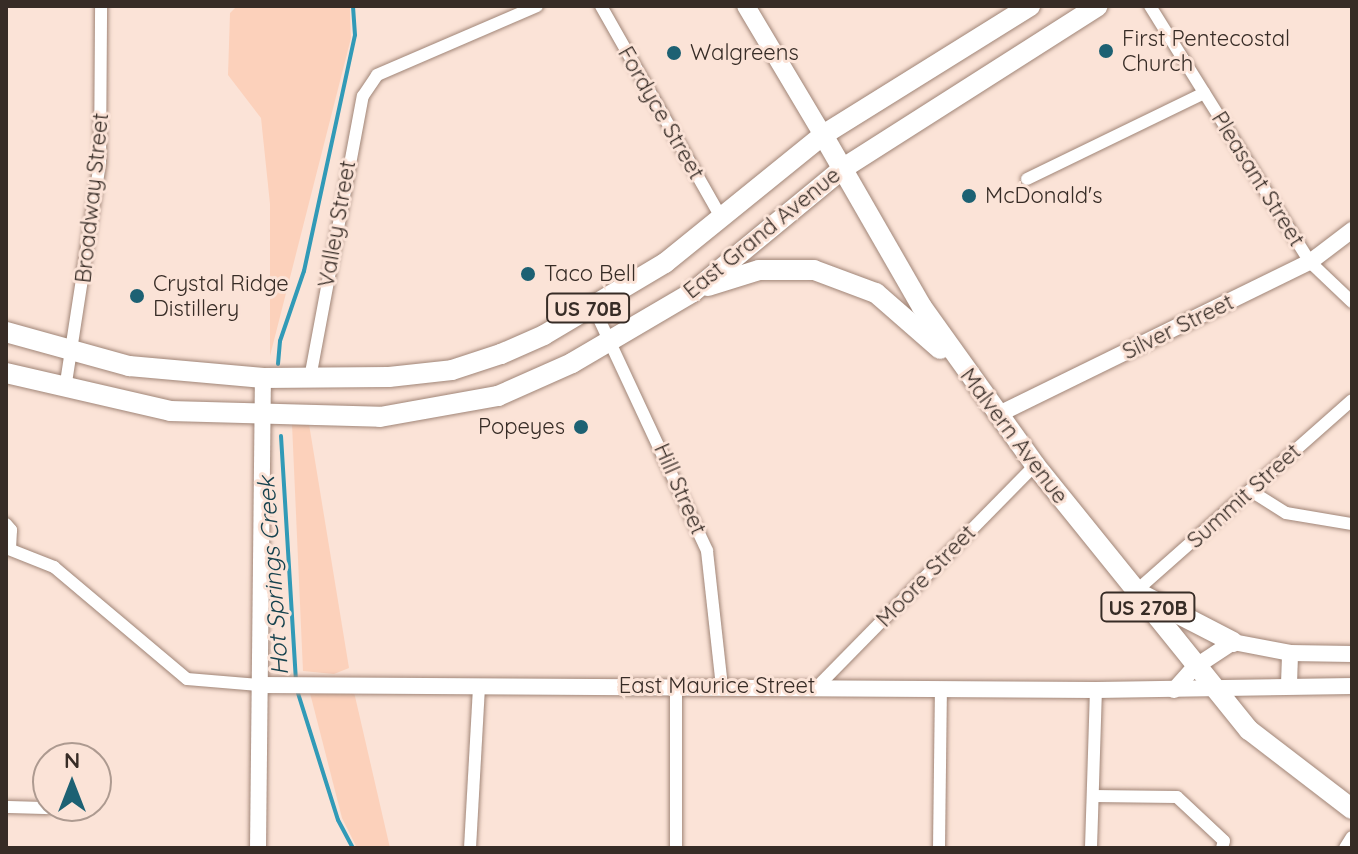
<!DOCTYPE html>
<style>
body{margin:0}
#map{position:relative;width:1358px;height:854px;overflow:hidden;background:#fbe3d7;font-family:Quicksand,sans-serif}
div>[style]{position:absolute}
.green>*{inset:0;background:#fcd1bb}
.stream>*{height:4px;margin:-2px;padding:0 2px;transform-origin:2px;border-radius:2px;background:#319ab7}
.roads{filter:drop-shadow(0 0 2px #a08577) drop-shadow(0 0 2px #a08577)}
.minor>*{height:12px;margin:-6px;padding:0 6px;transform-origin:6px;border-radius:6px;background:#fff}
.tertiary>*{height:16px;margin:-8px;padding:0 8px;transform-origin:8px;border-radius:8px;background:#fff}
.secondary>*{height:18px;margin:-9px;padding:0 9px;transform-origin:9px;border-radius:9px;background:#fff}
.primary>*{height:20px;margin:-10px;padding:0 10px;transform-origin:10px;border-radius:10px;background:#fff}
.dots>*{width:22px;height:22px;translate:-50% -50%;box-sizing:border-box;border:4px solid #fbe3d7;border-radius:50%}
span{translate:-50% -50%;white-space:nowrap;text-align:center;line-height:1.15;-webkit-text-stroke:6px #fbe3d7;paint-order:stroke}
.shield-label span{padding:2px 6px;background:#fbe3d7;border:2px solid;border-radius:6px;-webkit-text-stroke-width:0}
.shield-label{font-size:20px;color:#372c26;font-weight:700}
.poi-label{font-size:22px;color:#372c26}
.left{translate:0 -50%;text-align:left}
.right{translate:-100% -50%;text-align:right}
.street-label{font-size:22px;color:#372c26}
.water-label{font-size:24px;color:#15424e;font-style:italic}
.frame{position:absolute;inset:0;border:8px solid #372c26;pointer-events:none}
.north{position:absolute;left:32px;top:742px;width:80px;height:80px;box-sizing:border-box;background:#fbe3d7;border:2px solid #ad9a90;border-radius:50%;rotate:0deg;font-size:22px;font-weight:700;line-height:32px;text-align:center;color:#372c26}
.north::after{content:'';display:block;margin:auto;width:28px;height:36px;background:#1d6173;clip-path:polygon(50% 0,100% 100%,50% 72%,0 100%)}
</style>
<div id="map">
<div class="green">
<i style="clip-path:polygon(237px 6px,350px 6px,350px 13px,351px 38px,270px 356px,270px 204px,261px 118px,228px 75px,230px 13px)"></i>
<i style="clip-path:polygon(292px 424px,309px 424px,349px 668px,334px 674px,303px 671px)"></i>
<i style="clip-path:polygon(354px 692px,390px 848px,357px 848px,342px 818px,310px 693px)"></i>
</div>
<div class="stream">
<i style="left:278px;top:364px;width:23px;rotate:-85deg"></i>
<i style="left:280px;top:341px;width:74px;rotate:-71.1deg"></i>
<i style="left:304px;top:271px;width:241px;rotate:-77.8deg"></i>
<i style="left:355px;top:35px;width:29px;rotate:-94deg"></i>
<i style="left:281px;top:436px;width:245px;rotate:86.5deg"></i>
<i style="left:297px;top:690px;width:136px;rotate:72.5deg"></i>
<i style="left:338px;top:820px;width:32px;rotate:62deg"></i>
</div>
<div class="roads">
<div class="minor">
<i style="left:601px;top:6px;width:245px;rotate:60.4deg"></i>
<i style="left:1150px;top:6px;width:302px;rotate:58deg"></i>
<i style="left:1310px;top:262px;width:58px;rotate:43.6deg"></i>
<i style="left:1027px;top:179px;width:197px;rotate:-25.9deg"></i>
<i style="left:593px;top:306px;width:270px;rotate:65deg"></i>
<i style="left:707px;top:551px;width:136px;rotate:83.7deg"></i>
<i style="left:310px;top:378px;width:287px;rotate:-79.4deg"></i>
<i style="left:363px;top:96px;width:25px;rotate:-56deg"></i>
<i style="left:377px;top:75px;width:174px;rotate:-23.3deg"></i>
<i style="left:65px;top:389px;width:230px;rotate:-81.2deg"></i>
<i style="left:100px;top:162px;width:156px;rotate:-89.6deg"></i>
<i style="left:1251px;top:491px;width:41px;rotate:32.2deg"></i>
<i style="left:1286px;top:513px;width:67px;rotate:9.5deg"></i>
<i style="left:6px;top:524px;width:8px;rotate:50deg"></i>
<i style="left:11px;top:530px;width:18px;rotate:93deg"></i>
<i style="left:6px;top:548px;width:52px;rotate:21.6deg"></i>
<i style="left:54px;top:567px;width:174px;rotate:40.1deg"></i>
<i style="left:187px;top:679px;width:72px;rotate:4.8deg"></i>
<i style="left:1136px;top:591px;width:288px;rotate:-41.5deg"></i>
<i style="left:817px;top:687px;width:311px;rotate:-45.5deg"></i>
<i style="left:1093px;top:796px;width:84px;rotate:0.7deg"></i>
<i style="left:1177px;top:797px;width:64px;rotate:43.1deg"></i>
<i style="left:1224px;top:841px;width:7px;rotate:106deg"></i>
<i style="left:6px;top:807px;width:41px;rotate:1.4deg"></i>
<i style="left:470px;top:848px;width:162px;rotate:-86.8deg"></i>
<i style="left:676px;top:848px;width:162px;rotate:-90deg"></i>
<i style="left:939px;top:848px;width:159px;rotate:-89.3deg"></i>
<i style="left:1091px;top:848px;width:158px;rotate:-88.2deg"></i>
<i style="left:1345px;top:848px;width:13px;rotate:-58deg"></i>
</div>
<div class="tertiary">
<i style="left:997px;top:415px;width:348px;rotate:-26.1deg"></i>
<i style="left:1310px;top:262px;width:53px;rotate:-37.3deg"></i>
<i style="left:1289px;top:684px;width:31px;rotate:-88deg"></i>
<i style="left:259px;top:685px;width:837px;rotate:0.34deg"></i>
<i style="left:1096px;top:690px;width:256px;rotate:-0.9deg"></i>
<i style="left:1174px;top:690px;width:31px;rotate:-48deg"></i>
<i style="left:1195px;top:667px;width:45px;rotate:-33.3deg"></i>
<i style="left:1233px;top:642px;width:58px;rotate:10.9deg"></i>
<i style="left:1290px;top:653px;width:62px;rotate:0.9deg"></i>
<i style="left:258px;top:848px;width:470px;rotate:-89.4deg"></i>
</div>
<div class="secondary">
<i style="left:746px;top:6px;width:150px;rotate:59.2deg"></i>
</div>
<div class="primary">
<i style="left:823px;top:135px;width:198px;rotate:60.1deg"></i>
<i style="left:922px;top:307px;width:194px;rotate:54.4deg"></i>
<i style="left:1035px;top:465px;width:341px;rotate:51.1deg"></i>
<i style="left:1249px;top:730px;width:130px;rotate:37.5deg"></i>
<i style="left:708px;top:286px;width:53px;rotate:-17.4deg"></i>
<i style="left:759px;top:270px;width:55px"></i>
<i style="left:814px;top:270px;width:66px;rotate:20.4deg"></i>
<i style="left:876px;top:293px;width:85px;rotate:41.2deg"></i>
<i style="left:6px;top:332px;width:128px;rotate:15.5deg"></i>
<i style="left:129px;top:366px;width:135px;rotate:5.1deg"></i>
<i style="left:263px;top:378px;width:126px;rotate:-0.5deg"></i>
<i style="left:389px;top:377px;width:63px;rotate:-6.3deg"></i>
<i style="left:452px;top:370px;width:52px;rotate:-18.1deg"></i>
<i style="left:501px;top:354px;width:47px;rotate:-23.8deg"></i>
<i style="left:544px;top:335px;width:141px;rotate:-30.8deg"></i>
<i style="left:665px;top:263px;width:203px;rotate:-39deg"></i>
<i style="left:823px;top:135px;width:244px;rotate:-31.9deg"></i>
<i style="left:6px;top:373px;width:168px;rotate:13deg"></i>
<i style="left:170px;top:411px;width:210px;rotate:1.6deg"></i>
<i style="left:380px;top:417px;width:120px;rotate:-10.1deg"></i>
<i style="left:498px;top:396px;width:81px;rotate:-24deg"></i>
<i style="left:572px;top:363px;width:140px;rotate:-30.4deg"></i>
<i style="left:693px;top:292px;width:193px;rotate:-39.5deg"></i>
<i style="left:842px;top:169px;width:303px;rotate:-32.5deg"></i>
<i style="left:1144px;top:596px;width:100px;rotate:27.3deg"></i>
</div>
</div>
<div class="dots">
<i style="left:1106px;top:51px;background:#1d6173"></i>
<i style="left:674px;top:53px;background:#1d6173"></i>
<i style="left:969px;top:196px;background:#1d6173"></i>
<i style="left:528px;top:274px;background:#1d6173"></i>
<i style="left:137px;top:296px;background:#1d6173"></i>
<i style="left:581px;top:427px;background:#1d6173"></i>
</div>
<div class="shield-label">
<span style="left:588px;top:308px">US 70B</span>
<span style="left:1148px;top:607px">US 270B</span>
</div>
<div class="poi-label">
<span class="left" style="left:1122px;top:51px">First Pentecostal<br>Church</span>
<span class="left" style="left:690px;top:53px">Walgreens</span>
<span class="left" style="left:985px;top:196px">McDonald's</span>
<span class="left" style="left:544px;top:274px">Taco Bell</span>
<span class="left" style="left:153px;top:296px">Crystal Ridge<br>Distillery</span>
<span class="right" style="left:565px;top:427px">Popeyes</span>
</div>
<div class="street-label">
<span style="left:661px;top:113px;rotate:60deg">Fordyce Street</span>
<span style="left:1258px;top:179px;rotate:58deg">Pleasant Street</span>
<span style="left:92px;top:198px;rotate:-84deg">Broadway Street</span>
<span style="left:337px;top:224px;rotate:-80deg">Valley Street</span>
<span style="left:762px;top:233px;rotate:-39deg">East Grand Avenue</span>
<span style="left:1178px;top:327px;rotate:-26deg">Silver Street</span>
<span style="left:1014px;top:436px;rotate:53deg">Malvern Avenue</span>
<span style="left:680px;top:489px;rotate:66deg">Hill Street</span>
<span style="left:1244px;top:496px;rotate:-42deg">Summit Street</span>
<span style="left:926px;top:576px;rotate:-46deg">Moore Street</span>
<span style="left:717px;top:686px">East Maurice Street</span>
</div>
<div class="water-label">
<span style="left:273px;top:576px;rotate:-94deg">Hot Springs Creek</span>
</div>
<div class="frame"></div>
<div class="north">N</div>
</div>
